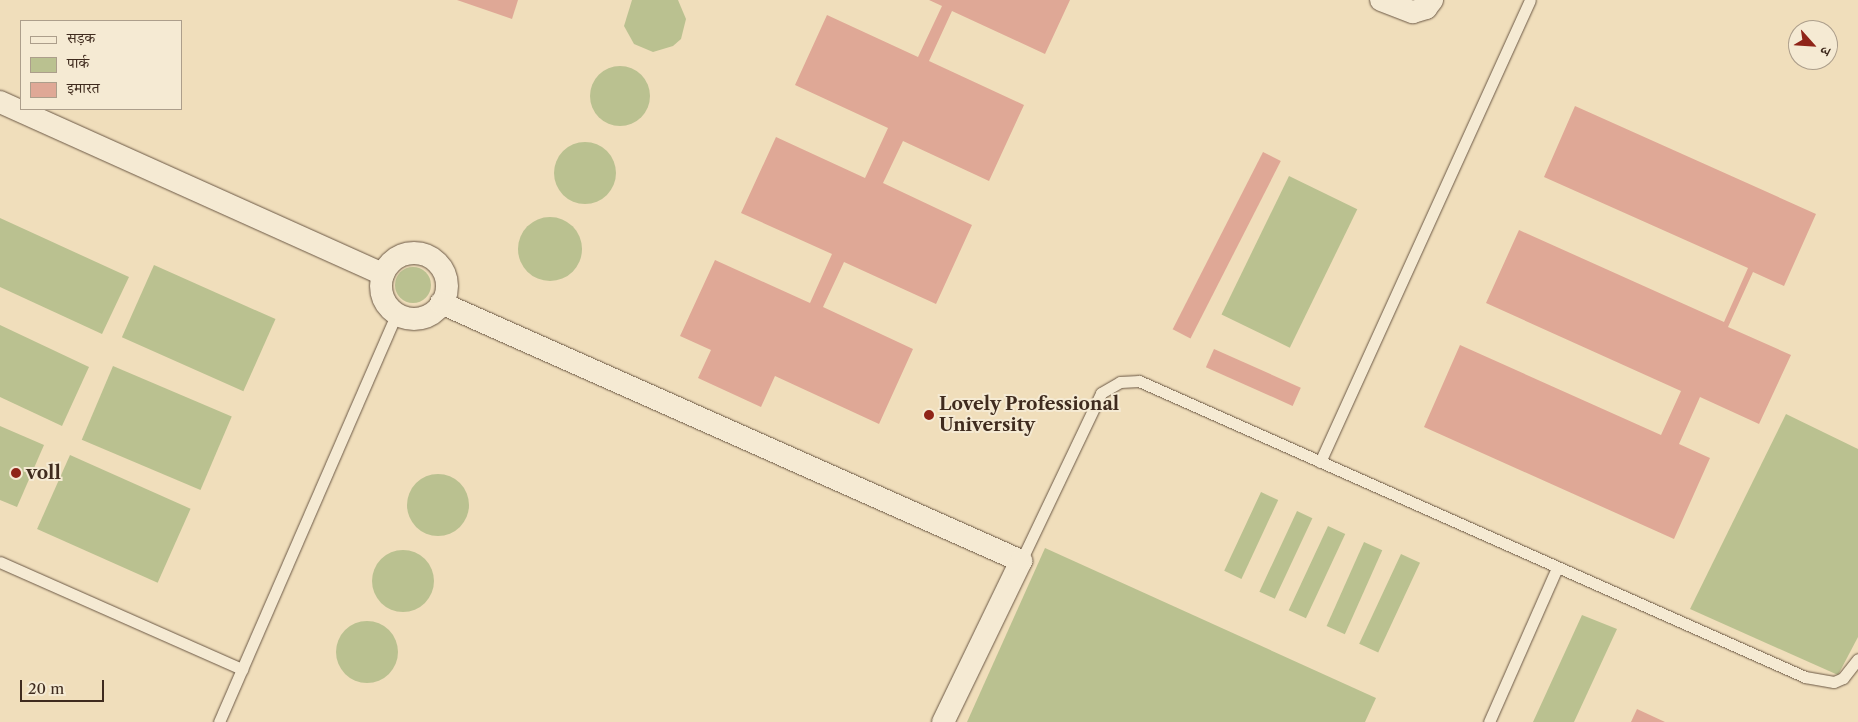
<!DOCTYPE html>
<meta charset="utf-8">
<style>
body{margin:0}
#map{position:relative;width:1858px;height:722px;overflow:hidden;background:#f0debb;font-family:"Libre Caslon Text","Noto Serif Devanagari",serif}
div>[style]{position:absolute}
.green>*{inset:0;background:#bac190;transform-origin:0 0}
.round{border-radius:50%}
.building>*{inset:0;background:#dfa896;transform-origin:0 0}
.roads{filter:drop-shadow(0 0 1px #6b5845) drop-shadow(0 0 1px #6b5845)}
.lane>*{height:11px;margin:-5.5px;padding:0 5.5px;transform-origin:5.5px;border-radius:5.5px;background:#f5ead3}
.street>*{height:22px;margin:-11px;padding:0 11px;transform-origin:11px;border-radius:11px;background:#f5ead3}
.street>.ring{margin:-11px;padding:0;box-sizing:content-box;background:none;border:22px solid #f5ead3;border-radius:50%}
.dots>*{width:14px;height:14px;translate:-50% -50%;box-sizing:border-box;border:2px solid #f5ead3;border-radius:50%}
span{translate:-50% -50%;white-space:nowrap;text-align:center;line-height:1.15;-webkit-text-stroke:4px #f5ead3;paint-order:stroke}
.poi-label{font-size:18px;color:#3f2b1e;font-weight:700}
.left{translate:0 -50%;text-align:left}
.legend{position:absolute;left:20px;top:20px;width:162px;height:90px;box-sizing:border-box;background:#f5ead3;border:1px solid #ac9e8b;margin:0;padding:6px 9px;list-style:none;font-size:15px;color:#3f2b1e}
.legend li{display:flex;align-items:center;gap:10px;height:25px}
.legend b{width:25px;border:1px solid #ac9e8b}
.north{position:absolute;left:1788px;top:20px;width:50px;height:50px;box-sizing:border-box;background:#f5ead3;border:1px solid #ac9e8b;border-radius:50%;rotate:116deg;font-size:14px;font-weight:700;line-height:20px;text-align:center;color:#3f2b1e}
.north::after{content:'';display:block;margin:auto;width:18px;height:22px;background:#8f2418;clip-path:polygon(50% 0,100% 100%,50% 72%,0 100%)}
.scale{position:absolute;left:20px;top:680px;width:84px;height:22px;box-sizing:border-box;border:2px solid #3f2b1e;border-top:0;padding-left:6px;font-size:15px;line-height:18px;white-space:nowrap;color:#3f2b1e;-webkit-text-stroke:4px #f5ead3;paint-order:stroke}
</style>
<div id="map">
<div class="green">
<i style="clip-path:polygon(632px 0,678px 0,686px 19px,681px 39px,673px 46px,653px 52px,634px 44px,624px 26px)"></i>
<i class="round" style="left:590px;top:66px;width:60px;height:60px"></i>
<i class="round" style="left:554px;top:142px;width:62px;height:62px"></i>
<i style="left:1289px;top:176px;width:76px;height:154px;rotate:26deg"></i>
<i class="round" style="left:518px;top:217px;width:64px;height:64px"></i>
<i style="clip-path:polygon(0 218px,129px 277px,102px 334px,0 287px)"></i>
<i style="left:154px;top:265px;width:133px;height:79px;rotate:24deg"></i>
<i class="round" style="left:395px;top:267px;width:36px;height:36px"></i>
<i style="clip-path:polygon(0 325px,89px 367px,62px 426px,0 397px)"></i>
<i style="left:113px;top:366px;width:129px;height:80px;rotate:23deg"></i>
<i style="clip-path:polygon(1786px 414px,1858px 449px,1858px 637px,1838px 675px,1690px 609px)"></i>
<i style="clip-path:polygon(0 426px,44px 445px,17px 507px,0 500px)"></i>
<i style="left:70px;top:455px;width:132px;height:81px;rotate:24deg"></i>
<i class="round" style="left:407px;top:474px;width:62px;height:62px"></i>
<i style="left:1261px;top:492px;width:19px;height:87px;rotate:25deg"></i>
<i style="left:1297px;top:511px;width:17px;height:89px;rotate:25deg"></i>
<i style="left:1328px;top:526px;width:19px;height:93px;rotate:25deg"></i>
<i style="left:1364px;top:542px;width:20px;height:92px;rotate:24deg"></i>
<i style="clip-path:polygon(1045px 548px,1376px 698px,1365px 722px,967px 722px)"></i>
<i class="round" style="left:372px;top:550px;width:62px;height:62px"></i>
<i style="left:1401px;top:554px;width:21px;height:99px;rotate:25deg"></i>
<i style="clip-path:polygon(1582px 615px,1617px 629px,1574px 722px,1533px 722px)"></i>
<i class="round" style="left:336px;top:621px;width:62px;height:62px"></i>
</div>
<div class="building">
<i style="clip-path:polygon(457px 0,518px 0,512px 19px)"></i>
<i style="clip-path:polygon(929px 0,1070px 0,1045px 54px,952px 11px,929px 61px,1024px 105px,989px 181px,903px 141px,883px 183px,972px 225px,936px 304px,844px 262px,823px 307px,913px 349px,879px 424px,775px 376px,761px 407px,698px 378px,711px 350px,680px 336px,715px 260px,810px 303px,832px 254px,741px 213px,776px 137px,865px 178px,888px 128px,795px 85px,827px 15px,918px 57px,942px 6px)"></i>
<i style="clip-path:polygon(1575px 106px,1816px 214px,1784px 286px,1753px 272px,1728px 327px,1791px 355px,1759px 424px,1700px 397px,1679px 444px,1710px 458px,1674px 539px,1424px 427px,1460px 345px,1661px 435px,1681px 391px,1486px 303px,1519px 230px,1724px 322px,1748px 268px,1544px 177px)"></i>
<i style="left:1263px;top:152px;width:20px;height:199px;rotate:27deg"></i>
<i style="left:1214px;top:349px;width:95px;height:20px;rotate:24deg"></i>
<i style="clip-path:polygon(1637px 709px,1665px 722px,1631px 722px)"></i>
</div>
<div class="roads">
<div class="lane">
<i style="left:1320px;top:462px;width:507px;rotate:-65.56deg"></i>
<i style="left:1021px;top:561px;width:186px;rotate:-64.5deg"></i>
<i style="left:1101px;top:393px;width:22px;rotate:-30deg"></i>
<i style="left:1120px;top:382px;width:19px;rotate:-3deg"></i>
<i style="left:1139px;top:381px;width:729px;rotate:23.96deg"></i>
<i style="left:1805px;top:677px;width:29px;rotate:10deg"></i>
<i style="left:1834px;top:682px;width:10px;rotate:-24deg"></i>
<i style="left:1843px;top:678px;width:24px;rotate:-52deg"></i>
<i style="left:0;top:562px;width:265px;rotate:23.9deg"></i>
<i style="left:219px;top:722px;width:445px;rotate:-66.5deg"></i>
<i style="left:1489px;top:722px;width:168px;rotate:-66.2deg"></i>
</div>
<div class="street">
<i style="left:1381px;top:0;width:34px;rotate:21deg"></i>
<i style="left:1413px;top:12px;width:14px;rotate:-17deg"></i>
<i style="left:1426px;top:8px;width:10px;rotate:-53deg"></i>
<i style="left:0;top:102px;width:420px;rotate:24.2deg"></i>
<i class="ring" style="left:381px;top:253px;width:44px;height:44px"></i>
<i style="left:441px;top:303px;width:635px;rotate:23.98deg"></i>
<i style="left:1021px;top:561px;width:179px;rotate:115.8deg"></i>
</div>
</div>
<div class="dots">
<i style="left:929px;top:415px;background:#8f2418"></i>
<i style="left:16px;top:473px;background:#8f2418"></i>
</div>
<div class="poi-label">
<span class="left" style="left:939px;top:415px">Lovely Professional<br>University</span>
<span class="left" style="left:26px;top:473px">voll</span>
</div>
<ul class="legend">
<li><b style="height:6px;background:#f5ead3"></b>सड़क</li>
<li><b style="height:14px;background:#bac190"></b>पार्क</li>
<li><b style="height:14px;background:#dfa896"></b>इमारत</li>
</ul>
<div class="north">उ</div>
<div class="scale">20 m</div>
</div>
